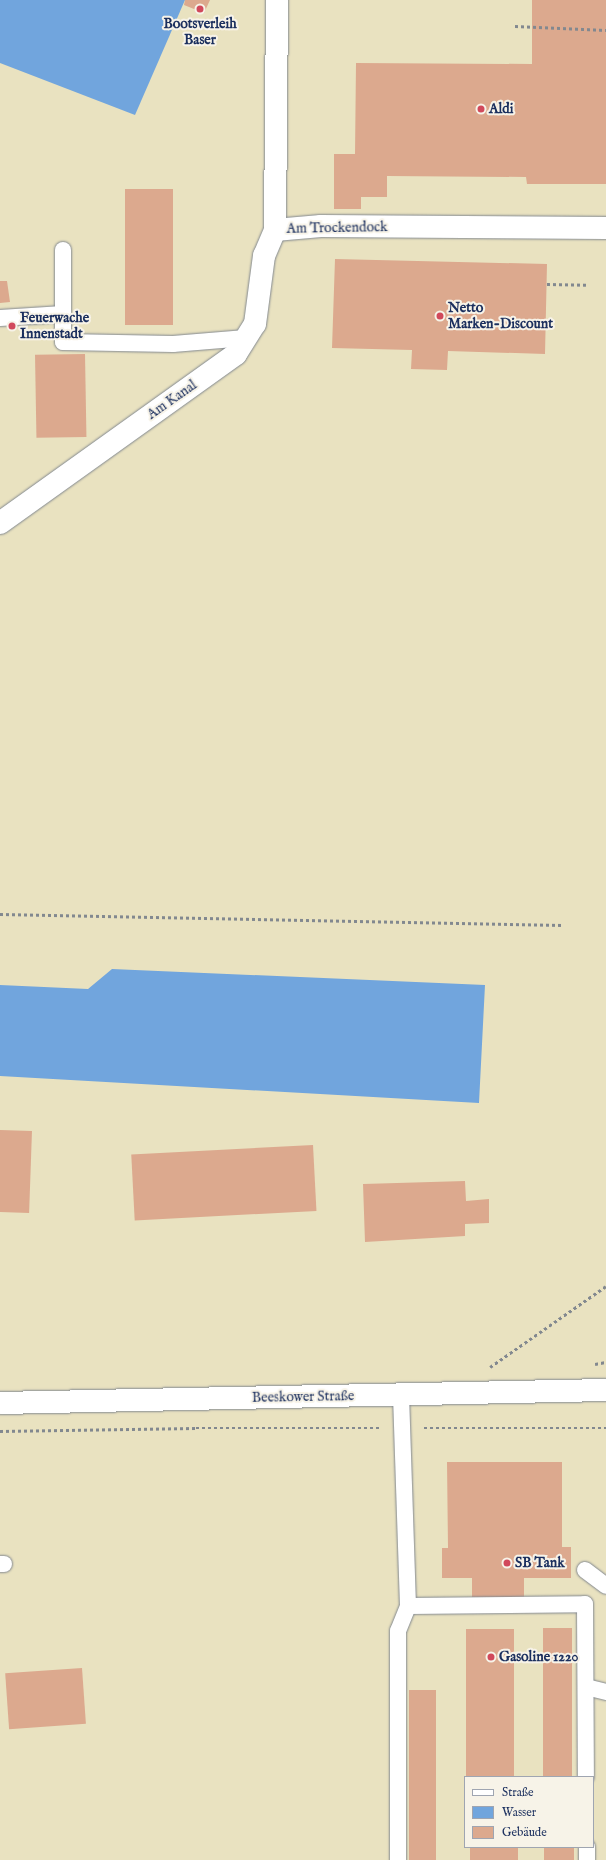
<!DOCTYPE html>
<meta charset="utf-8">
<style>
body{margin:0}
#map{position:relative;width:606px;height:1860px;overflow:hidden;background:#e9e2c0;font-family:"IM FELL English",serif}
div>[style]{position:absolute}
.water>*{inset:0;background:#71a5dd}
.building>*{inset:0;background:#dca98e;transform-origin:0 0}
.path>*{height:2.5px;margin-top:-1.25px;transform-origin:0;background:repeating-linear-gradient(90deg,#82888f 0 3px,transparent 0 6px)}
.roads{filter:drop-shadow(0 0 1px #82888f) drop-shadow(0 0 1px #82888f)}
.lane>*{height:16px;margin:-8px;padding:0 8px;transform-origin:8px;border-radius:8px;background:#fff}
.street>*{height:22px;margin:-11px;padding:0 11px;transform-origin:11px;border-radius:11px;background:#fff}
.secondary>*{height:22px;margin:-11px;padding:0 11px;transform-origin:11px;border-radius:11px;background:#fff}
.dots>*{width:11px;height:11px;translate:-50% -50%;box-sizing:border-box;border:2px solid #f7f3e8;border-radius:50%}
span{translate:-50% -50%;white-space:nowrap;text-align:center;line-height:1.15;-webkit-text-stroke:4px #f7f3e8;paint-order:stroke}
.poi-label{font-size:14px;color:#1b2f5e;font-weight:700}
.left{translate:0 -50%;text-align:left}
.street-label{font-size:14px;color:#1b2f5e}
.legend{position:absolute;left:464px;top:1776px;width:130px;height:72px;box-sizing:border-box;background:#f7f3e8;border:1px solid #9fa5b1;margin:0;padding:5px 7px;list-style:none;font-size:12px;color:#1b2f5e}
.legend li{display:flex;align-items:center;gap:8px;height:20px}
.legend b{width:20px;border:1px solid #9fa5b1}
</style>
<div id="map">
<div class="water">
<i style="clip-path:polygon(0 0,185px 0,135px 115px,0 63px)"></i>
<i style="clip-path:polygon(112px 969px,485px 985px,479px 1103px,0 1076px,0 985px,88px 989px)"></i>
</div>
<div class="building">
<i style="clip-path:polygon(185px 0,210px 0,204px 13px,184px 5px)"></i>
<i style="clip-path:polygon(532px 0,606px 0,606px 184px,527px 184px,526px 177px,387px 176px,387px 197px,361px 197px,361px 209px,334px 209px,334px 154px,355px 154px,356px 63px,532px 64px)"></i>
<i style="left:125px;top:189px;width:48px;height:136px"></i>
<i style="clip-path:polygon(335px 259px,547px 264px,545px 354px,448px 351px,447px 370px,411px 369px,412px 350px,332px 348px)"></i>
<i style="clip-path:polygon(0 281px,7px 281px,10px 302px,0 303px)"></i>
<i style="left:85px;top:354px;width:83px;height:50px;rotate:89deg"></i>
<i style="left:0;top:1130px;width:32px;height:82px;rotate:2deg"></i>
<i style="left:313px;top:1145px;width:66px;height:182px;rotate:87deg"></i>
<i style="clip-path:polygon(465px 1181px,466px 1201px,489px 1199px,489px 1223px,465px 1224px,465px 1236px,365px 1242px,363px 1184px)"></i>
<i style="clip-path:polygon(447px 1462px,562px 1462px,562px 1547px,571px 1547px,571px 1578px,524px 1578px,524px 1597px,472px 1597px,472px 1578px,442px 1578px,442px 1548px,448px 1548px)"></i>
<i style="left:572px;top:1628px;width:149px;height:29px;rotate:90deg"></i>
<i style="left:466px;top:1629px;width:48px;height:148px"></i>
<i style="left:82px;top:1668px;width:56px;height:77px;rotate:86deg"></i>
<i style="left:409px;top:1690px;width:27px;height:170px"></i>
<i style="left:470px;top:1847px;width:48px;height:13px"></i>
<i style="left:544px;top:1847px;width:30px;height:13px"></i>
</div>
<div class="path">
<i style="left:515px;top:26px;width:91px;rotate:2.5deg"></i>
<i style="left:547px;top:284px;width:39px;rotate:1deg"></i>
<i style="left:0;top:914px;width:563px;rotate:1.12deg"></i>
<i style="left:595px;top:1364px;width:11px;rotate:-10deg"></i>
<i style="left:490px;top:1367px;width:141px;rotate:-34.9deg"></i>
<i style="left:424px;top:1428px;width:182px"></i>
<i style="left:0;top:1431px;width:196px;rotate:-0.9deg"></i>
<i style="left:196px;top:1428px;width:185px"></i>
</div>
<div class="roads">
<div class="lane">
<i style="left:63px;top:250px;width:92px;rotate:90deg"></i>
<i style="left:63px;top:342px;width:110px;rotate:1deg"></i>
<i style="left:173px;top:344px;width:73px;rotate:-4.7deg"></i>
<i style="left:0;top:318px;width:63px;rotate:-3.6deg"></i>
<i style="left:0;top:1564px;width:4px"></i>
<i style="left:585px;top:1570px;width:26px;rotate:37deg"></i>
<i style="left:408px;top:1606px;width:177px;rotate:-0.6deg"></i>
<i style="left:585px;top:1604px;width:173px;rotate:89.7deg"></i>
<i style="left:586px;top:1687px;width:21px;rotate:14deg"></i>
<i style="left:587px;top:1847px;width:13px;rotate:90deg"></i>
<i style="left:398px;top:1860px;width:229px;rotate:-90deg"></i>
<i style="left:398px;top:1631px;width:27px;rotate:-68deg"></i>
<i style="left:408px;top:1606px;width:211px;rotate:-91.9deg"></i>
</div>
<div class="street">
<i style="left:275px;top:230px;width:46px;rotate:-5deg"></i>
<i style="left:321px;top:226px;width:285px;rotate:0.4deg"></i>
<i style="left:0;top:523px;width:290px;rotate:-35.6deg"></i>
<i style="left:236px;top:354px;width:36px;rotate:-58deg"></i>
<i style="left:255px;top:324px;width:69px;rotate:-82.5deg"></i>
<i style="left:264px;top:256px;width:28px;rotate:-67deg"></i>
<i style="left:275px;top:230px;width:230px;rotate:-89.5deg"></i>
</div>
<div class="secondary">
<i style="left:0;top:1403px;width:606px;rotate:-1.23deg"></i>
</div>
</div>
<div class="dots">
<i style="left:200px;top:9px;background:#d1495b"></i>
<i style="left:481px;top:109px;background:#d1495b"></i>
<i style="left:440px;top:316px;background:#d1495b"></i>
<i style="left:12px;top:326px;background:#d1495b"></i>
<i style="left:507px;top:1563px;background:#d1495b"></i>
<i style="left:491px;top:1657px;background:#d1495b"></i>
</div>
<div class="poi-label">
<span style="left:200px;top:32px">Bootsverleih<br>Baser</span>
<span class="left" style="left:489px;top:109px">Aldi</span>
<span class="left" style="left:448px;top:316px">Netto<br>Marken-Discount</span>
<span class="left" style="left:20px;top:326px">Feuerwache<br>Innenstadt</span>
<span class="left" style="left:515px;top:1563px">SB Tank</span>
<span class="left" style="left:499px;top:1657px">Gasoline 1220</span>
</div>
<div class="street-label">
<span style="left:337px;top:228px;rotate:-1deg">Am Trockendock</span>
<span style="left:172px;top:400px;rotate:-35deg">Am Kanal</span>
<span style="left:303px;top:1397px;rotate:-1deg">Beeskower Straße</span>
</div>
<ul class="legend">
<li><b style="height:5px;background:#fff"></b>Straße</li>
<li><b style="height:11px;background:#71a5dd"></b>Wasser</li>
<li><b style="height:11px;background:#dca98e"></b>Gebäude</li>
</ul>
</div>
